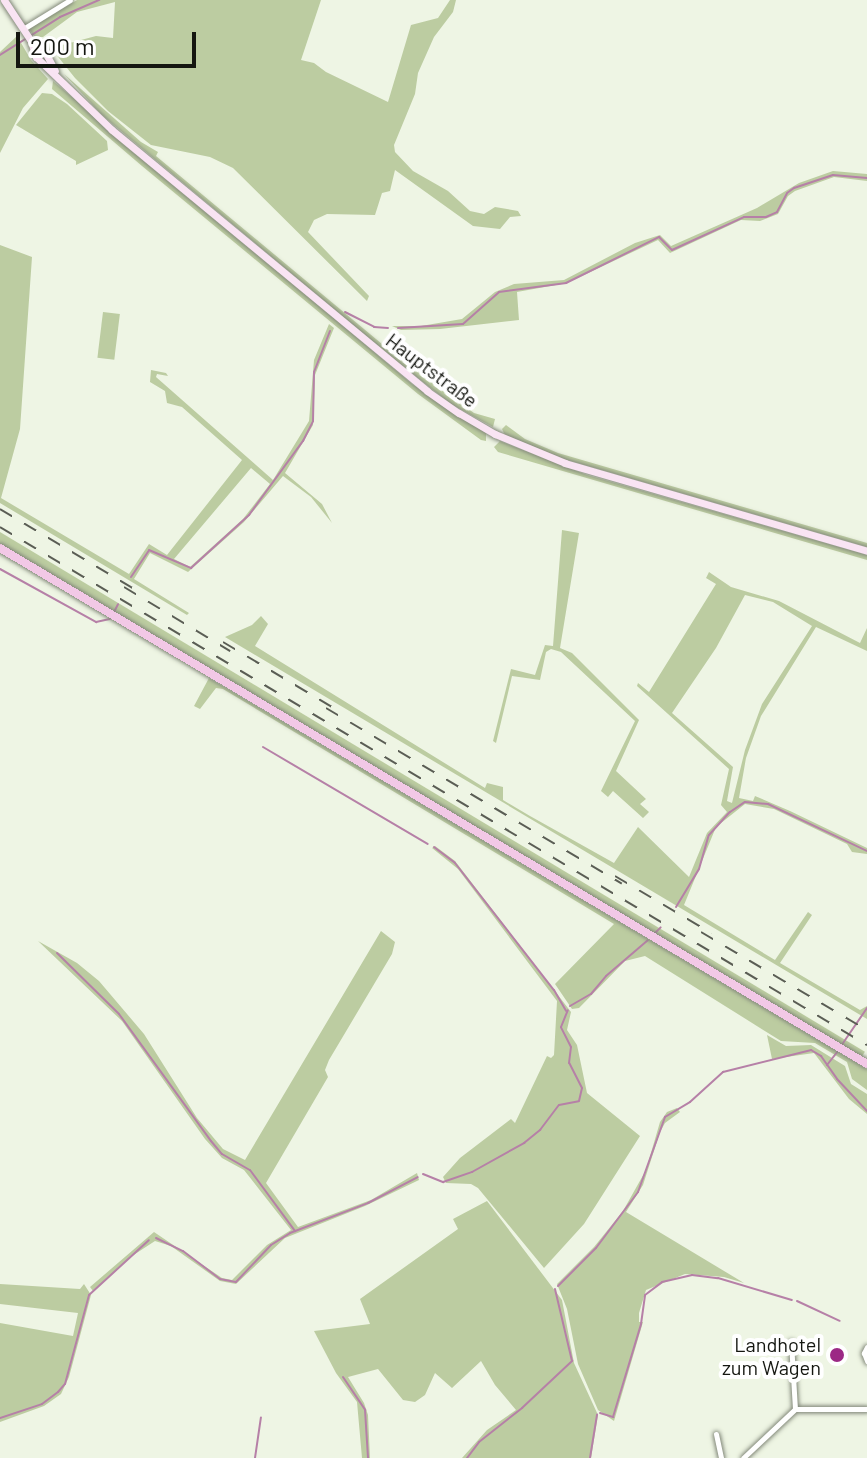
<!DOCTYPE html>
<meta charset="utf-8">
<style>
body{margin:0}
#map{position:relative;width:867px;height:1458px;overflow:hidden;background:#eef5e4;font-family:Barlow,sans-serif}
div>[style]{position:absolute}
.green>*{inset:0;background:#bccca1;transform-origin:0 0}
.stream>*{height:2px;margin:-1px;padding:0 1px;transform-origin:1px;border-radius:1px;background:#b680a7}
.roads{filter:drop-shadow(0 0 2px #83897a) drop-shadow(0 0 2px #83897a)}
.street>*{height:5px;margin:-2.5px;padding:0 2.5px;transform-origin:2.5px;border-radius:2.5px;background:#fff}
.secondary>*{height:7px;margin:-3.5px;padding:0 3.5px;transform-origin:3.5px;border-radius:3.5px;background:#f9e4f3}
.primary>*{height:8px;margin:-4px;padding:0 4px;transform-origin:4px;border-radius:4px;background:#f2c8e6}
.rail>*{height:2px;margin-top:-1px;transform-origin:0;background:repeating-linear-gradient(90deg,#5a5d54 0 14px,transparent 0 28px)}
.dots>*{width:22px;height:22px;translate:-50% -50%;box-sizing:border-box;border:4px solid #fff;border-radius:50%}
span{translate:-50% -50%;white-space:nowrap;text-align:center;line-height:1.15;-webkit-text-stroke:8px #fff;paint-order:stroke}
.street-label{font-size:20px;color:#141610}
.poi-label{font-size:20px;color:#141610}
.right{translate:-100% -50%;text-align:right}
.scale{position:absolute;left:16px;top:32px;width:180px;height:36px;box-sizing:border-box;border:4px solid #141610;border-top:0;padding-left:10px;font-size:24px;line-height:28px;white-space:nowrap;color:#141610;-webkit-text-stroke:6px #fff;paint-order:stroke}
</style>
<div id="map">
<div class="green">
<i style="clip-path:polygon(77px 0,321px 0,301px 60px,314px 63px,326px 72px,388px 102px,411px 25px,438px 18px,450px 0,456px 0,453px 12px,434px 37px,418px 73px,415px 94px,394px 145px,395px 152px,413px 171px,448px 191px,470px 211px,484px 214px,495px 207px,518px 211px,521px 216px,510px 217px,500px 229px,473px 226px,395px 170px,390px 191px,382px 193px,375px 215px,327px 214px,314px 220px,308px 232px,369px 296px,367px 301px,233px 168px,210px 157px,151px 145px,108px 111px,75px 78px,51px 48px,96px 36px,113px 38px,115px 2px,77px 12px,43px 37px,35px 37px,29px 29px)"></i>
<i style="clip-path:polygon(17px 36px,31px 60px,48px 79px,23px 108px,0 153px,0 52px)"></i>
<i style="clip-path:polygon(64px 74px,141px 142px,158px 152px,156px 156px,388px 349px,398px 338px,441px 389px,474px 413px,495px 419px,493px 427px,451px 404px,390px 356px,102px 115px)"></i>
<i style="clip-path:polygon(53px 81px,412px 384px,486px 433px,486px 441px,481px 440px,418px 394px,142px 166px,52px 89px)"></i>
<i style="clip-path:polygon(42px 93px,52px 94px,67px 104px,107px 141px,108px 150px,76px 165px,76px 161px,16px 125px)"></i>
<i style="clip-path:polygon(833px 171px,867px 174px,867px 181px,834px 177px,795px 191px,788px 196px,778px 214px,760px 221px,741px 220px,670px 253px,658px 240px,567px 283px,517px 292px,519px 320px,440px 329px,401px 330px,392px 326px,421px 326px,462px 319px,495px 292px,514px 284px,564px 280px,635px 243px,660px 235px,671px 246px,757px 208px,799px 183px)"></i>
<i style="clip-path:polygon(evenodd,0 245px,32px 257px,20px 429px,1px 498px,129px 574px,149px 544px,167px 555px,242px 460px,182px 407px,167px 403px,165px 391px,150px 382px,151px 370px,166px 373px,168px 376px,157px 374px,156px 377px,273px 480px,309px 421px,314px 360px,329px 324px,334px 328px,315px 375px,313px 425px,285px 473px,322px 504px,332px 523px,311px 497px,283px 476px,244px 522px,188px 572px,150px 553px,134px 579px,189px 613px,187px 615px,0 503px,0 245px,251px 468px,270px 484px,243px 519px,190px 567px,174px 559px,251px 468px)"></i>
<i style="left:103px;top:312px;width:17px;height:46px;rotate:7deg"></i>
<i style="clip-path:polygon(506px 425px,525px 439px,558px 453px,867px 543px,867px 547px,564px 459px,505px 435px,502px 429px)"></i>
<i style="clip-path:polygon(500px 441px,587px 475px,867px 555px,867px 560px,498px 452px,494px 447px)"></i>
<i style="clip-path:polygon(562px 530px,579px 533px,560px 648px,572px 653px,639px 720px,616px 771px,646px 799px,640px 804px,649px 812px,643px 818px,613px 791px,608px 797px,601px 791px,635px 721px,561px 652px,551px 649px,546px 652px,540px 680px,512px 676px,496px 743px,493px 741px,511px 669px,535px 675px,545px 645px,553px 646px)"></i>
<i style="left:0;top:532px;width:1009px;height:11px;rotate:31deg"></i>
<i style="clip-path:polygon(evenodd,709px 572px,731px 587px,779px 601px,860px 643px,867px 628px,867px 651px,816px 627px,761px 716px,746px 758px,739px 798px,753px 801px,755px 796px,790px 811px,867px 848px,867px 854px,852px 852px,847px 844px,774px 809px,745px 804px,716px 827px,684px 905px,775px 960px,808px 912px,812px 915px,780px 963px,860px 1010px,867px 1006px,867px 1019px,225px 637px,252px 625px,261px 616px,268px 624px,255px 646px,485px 788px,487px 783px,503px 787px,503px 800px,530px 816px,614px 863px,638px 827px,689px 877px,707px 833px,727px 812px,721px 805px,729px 769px,637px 686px,638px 683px,649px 692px,716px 584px,706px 578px,709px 572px,745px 595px,773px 602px,812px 626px,762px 704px,745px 750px,732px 803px,727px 801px,733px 767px,672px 713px,716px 648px,745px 595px)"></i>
<i style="clip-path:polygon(209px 678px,867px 1069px,867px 1090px,852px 1079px,847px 1062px,815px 1043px,781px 1041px,645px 956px,625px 961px,579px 1008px,572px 1009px,555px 984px,614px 924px,223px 689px,216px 688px,200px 709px,194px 706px)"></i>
<i style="clip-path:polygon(435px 846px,455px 861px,571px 1012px,567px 1030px,577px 1045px,587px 1093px,640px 1136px,584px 1224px,544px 1268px,478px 1188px,471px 1184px,446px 1183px,443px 1177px,460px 1158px,511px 1119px,515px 1123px,547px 1056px,551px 1058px,554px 1055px,557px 1001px,458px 869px,432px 848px)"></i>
<i style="clip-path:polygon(381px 931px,395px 942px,392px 954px,329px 1060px,325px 1070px,328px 1077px,266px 1183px,298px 1227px,371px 1200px,417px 1173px,419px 1180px,365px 1206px,285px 1238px,236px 1284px,220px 1281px,171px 1246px,155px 1241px,132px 1256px,93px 1291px,90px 1287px,154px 1232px,222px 1278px,232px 1280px,267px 1245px,291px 1230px,244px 1170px,222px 1158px,205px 1139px,122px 1021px,38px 941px,77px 963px,99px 981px,144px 1034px,197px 1118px,223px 1149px,245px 1160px)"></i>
<i style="clip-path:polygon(767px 1035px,786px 1046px,811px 1045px,845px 1066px,851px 1084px,867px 1094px,867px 1114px,849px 1099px,814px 1053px,772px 1059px)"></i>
<i style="clip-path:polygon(677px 1108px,680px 1112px,665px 1123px,660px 1132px,643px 1185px,626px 1212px,744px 1283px,724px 1277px,685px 1274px,646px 1290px,639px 1313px,639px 1322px,643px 1322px,614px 1421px,598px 1410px,578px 1364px,567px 1309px,557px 1284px,594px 1247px,623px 1211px,646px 1170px,660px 1122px,667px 1112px)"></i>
<i style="clip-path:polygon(487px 1201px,562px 1300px,574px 1363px,598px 1415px,591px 1458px,462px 1458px,487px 1430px,516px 1410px,495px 1385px,481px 1361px,452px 1388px,435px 1373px,425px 1395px,415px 1402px,403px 1400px,378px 1369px,348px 1377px,364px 1403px,368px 1415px,370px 1458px,362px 1458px,357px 1402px,336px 1373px,314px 1331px,370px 1324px,360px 1299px,458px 1229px,453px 1219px)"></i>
<i style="clip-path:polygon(0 1284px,80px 1289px,84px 1284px,91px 1295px,69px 1377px,61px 1394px,44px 1406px,0 1422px,0 1323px,73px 1336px,78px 1313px,0 1304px)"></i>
</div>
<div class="stream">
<i style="left:0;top:55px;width:71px;rotate:-32.3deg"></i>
<i style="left:60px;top:17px;width:43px;rotate:-23.6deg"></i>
<i style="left:345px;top:312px;width:33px;rotate:27deg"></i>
<i style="left:374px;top:327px;width:14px;rotate:4deg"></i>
<i style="left:398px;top:328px;width:65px;rotate:-3.5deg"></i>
<i style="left:463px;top:324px;width:48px;rotate:-41.6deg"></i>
<i style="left:499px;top:292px;width:68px;rotate:-7.7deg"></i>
<i style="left:566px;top:283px;width:104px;rotate:-26.3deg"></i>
<i style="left:659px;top:237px;width:18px;rotate:45deg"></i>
<i style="left:672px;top:250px;width:79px;rotate:-24.6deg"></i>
<i style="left:744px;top:217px;width:22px"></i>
<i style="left:766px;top:217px;width:12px;rotate:-24deg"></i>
<i style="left:777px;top:212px;width:21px;rotate:-62deg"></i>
<i style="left:787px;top:193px;width:9px;rotate:-36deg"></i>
<i style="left:794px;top:188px;width:41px;rotate:-18.4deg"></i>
<i style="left:833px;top:175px;width:34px;rotate:5deg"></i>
<i style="left:0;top:569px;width:110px;rotate:28.9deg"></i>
<i style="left:96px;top:622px;width:14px;rotate:-12deg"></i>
<i style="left:131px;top:577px;width:32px;rotate:-56deg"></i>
<i style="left:149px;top:550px;width:46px;rotate:23.2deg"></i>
<i style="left:191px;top:568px;width:79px;rotate:-42.4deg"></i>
<i style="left:249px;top:515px;width:92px;rotate:-53.9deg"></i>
<i style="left:303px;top:441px;width:22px;rotate:-63deg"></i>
<i style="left:313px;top:421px;width:49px;rotate:-88.8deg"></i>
<i style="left:314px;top:372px;width:44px;rotate:-68.7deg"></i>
<i style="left:113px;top:614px;width:11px;rotate:-63deg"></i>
<i style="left:263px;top:747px;width:191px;rotate:30.5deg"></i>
<i style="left:434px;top:847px;width:26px;rotate:37deg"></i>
<i style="left:455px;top:863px;width:161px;rotate:52.1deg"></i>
<i style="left:554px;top:990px;width:24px;rotate:60deg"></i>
<i style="left:676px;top:907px;width:44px;rotate:-58.8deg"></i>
<i style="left:699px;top:869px;width:35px;rotate:-74deg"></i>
<i style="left:709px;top:835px;width:31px;rotate:-48deg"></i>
<i style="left:730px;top:812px;width:18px;rotate:-34deg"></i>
<i style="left:745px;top:802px;width:23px;rotate:5deg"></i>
<i style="left:768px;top:804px;width:110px;rotate:25.4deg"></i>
<i style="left:655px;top:933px;width:8px;rotate:-45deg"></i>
<i style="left:57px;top:953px;width:87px;rotate:44.5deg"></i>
<i style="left:119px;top:1014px;width:157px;rotate:54.1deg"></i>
<i style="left:211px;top:1141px;width:17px;rotate:50deg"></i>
<i style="left:222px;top:1154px;width:32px;rotate:30deg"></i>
<i style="left:250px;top:1170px;width:76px;rotate:53.6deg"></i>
<i style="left:570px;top:1006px;width:24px;rotate:-30deg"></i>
<i style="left:591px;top:994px;width:23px;rotate:-50deg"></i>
<i style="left:606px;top:976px;width:55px;rotate:-40.6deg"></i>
<i style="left:841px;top:1046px;width:46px;rotate:-55.6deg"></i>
<i style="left:827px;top:1065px;width:18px;rotate:-52deg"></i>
<i style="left:423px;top:1174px;width:22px;rotate:22deg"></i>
<i style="left:443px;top:1182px;width:31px;rotate:-19deg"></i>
<i style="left:472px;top:1172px;width:60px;rotate:-29.1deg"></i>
<i style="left:524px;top:1143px;width:21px;rotate:-39deg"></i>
<i style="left:540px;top:1130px;width:31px;rotate:-53deg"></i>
<i style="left:559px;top:1105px;width:20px;rotate:-11deg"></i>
<i style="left:579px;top:1101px;width:13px;rotate:-77deg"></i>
<i style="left:582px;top:1088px;width:28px;rotate:-117deg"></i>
<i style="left:569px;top:1063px;width:16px;rotate:-83deg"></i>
<i style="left:571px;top:1047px;width:22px;rotate:-117deg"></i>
<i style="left:561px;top:1027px;width:18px;rotate:-68deg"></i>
<i style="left:156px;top:1238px;width:30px;rotate:26deg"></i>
<i style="left:183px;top:1251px;width:46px;rotate:37.1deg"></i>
<i style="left:220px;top:1279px;width:16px;rotate:11deg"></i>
<i style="left:236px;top:1282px;width:51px;rotate:-46.6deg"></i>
<i style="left:271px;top:1245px;width:22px;rotate:-32deg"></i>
<i style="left:290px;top:1233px;width:84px;rotate:-21deg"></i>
<i style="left:368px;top:1203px;width:56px;rotate:-27.5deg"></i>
<i style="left:558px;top:1286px;width:54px;rotate:-45deg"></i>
<i style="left:596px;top:1248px;width:70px;rotate:-53.1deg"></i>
<i style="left:638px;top:1192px;width:80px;rotate:-70.2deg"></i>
<i style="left:665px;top:1117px;width:29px;rotate:-31deg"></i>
<i style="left:690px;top:1102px;width:45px;rotate:-42.3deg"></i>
<i style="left:723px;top:1072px;width:91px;rotate:-14deg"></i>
<i style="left:811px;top:1050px;width:12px;rotate:31deg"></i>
<i style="left:821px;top:1056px;width:28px;rotate:55deg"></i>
<i style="left:837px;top:1079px;width:44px;rotate:46.8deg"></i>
<i style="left:797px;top:1301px;width:47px;rotate:24.9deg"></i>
<i style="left:343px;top:1377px;width:40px;rotate:56deg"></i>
<i style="left:365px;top:1410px;width:48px;rotate:86.4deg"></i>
<i style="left:600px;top:1413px;width:14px;rotate:17deg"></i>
<i style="left:613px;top:1417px;width:97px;rotate:-73.2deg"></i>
<i style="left:641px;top:1324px;width:29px;rotate:-82deg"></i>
<i style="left:645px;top:1295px;width:21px;rotate:-37deg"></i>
<i style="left:662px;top:1282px;width:31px;rotate:-13deg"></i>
<i style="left:692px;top:1275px;width:26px;rotate:7deg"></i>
<i style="left:718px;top:1278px;width:77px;rotate:16.6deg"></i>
<i style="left:0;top:1418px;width:44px;rotate:-18.4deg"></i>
<i style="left:42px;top:1404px;width:20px;rotate:-37deg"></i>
<i style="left:58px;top:1392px;width:11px;rotate:-49deg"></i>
<i style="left:65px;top:1384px;width:92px;rotate:-74.9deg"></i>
<i style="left:89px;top:1295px;width:81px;rotate:-42.5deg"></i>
<i style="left:255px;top:1458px;width:41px;rotate:-81.7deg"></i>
<i style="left:467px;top:1458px;width:20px;rotate:-53deg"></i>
<i style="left:479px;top:1442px;width:55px;rotate:-38.3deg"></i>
<i style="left:522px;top:1408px;width:69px;rotate:-43.2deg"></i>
<i style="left:572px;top:1361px;width:74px;rotate:-103.3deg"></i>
<i style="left:590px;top:1458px;width:44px;rotate:-80.8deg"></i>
</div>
<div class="roads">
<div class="street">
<i style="left:23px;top:29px;width:55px;rotate:-31.7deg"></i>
<i style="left:791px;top:1342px;width:67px;rotate:86.6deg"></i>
<i style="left:867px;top:1347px;width:7px;rotate:117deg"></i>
<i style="left:864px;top:1353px;width:9px;rotate:69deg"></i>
<i style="left:716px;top:1434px;width:25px;rotate:78deg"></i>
<i style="left:743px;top:1458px;width:71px;rotate:-43.3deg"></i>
<i style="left:795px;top:1409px;width:72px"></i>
</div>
<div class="secondary">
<i style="left:4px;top:0;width:49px;rotate:56.6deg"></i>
<i style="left:31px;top:41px;width:17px;rotate:73deg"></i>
<i style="left:36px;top:57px;width:105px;rotate:43.8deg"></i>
<i style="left:112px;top:130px;width:409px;rotate:39.6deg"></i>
<i style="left:427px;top:391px;width:39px;rotate:35deg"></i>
<i style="left:459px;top:413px;width:42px;rotate:30.3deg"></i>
<i style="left:495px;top:434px;width:76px;rotate:22.5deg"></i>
<i style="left:565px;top:463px;width:315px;rotate:16.2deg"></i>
<i style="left:31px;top:41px;width:18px;rotate:38deg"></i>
<i style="left:45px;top:52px;width:21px;rotate:62deg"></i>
</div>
<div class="primary">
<i style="left:0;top:548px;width:1009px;rotate:30.76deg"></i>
</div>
</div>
<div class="rail">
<i style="left:0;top:509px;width:156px;rotate:30.8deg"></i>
<i style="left:0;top:527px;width:1010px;rotate:30.86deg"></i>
<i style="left:124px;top:587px;width:124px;rotate:31.1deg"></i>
<i style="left:223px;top:642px;width:133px;rotate:30.8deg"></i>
<i style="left:326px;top:708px;width:344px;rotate:30.7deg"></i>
<i style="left:615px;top:876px;width:112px;rotate:30.7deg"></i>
<i style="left:701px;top:932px;width:193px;rotate:30.6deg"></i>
</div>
<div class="dots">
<i style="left:837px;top:1355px;background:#9c2985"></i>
</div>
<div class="street-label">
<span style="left:432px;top:370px;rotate:37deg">Hauptstraße</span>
</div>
<div class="poi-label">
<span class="right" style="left:821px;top:1356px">Landhotel<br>zum Wagen</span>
</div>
<div class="scale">200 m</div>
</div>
